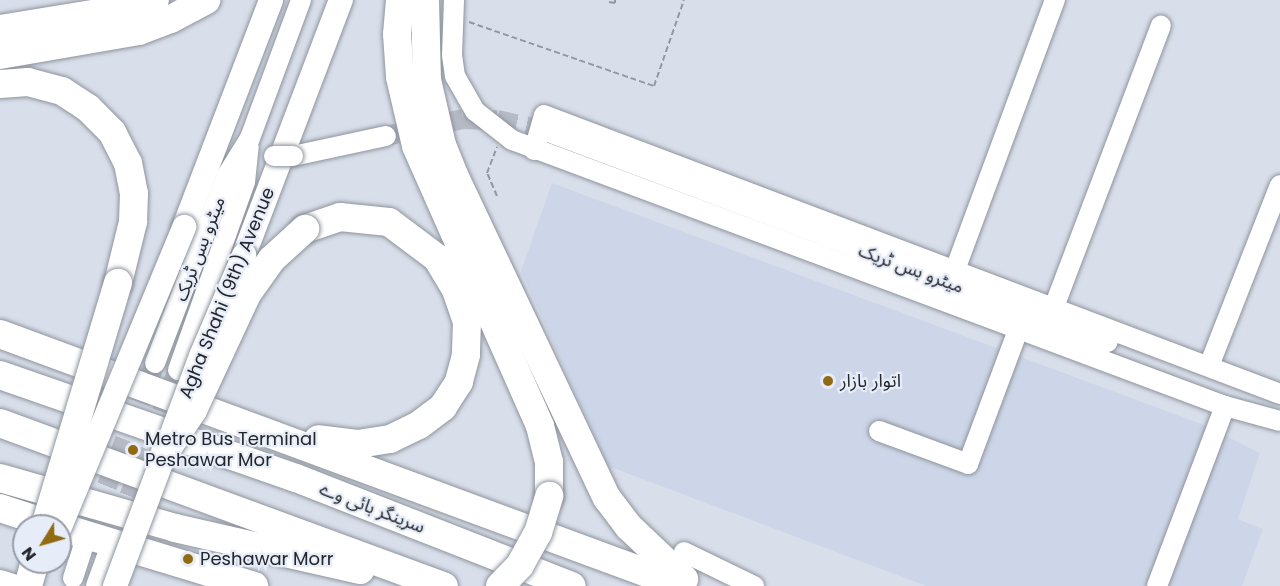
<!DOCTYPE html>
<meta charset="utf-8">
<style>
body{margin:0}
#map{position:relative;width:1280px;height:586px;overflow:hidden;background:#d9dfea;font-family:Poppins,"Noto Sans Arabic",sans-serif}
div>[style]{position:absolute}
.built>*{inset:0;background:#cdd6e8}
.minor-tunnel>*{height:20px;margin-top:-10px;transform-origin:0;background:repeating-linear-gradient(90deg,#b5bac4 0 20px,transparent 0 30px)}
.path>*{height:2px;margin-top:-1px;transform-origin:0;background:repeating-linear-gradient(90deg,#9398a0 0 6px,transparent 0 9px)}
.roads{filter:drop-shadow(0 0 2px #8e949e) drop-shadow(0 0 2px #8e949e)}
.minor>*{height:20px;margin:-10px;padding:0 10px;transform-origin:10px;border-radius:10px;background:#fff}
.major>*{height:24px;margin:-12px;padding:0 12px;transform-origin:12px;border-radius:12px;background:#fff}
.highway>*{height:28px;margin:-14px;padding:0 14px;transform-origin:14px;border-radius:14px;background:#fff}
.bridges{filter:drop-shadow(0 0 2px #8e949e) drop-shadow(0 0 2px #8e949e)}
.minor-bridge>*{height:20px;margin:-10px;padding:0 10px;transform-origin:10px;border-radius:10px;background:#fff}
.major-bridge>*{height:24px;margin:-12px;padding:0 12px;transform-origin:12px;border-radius:12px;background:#fff}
.highway-bridge>*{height:28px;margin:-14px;padding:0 14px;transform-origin:14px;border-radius:14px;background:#fff}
.dots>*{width:16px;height:16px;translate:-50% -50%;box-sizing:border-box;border:3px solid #e6ecf8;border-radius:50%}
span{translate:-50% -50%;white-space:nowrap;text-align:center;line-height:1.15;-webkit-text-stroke:4.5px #e6ecf8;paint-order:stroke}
.street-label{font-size:18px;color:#23262a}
.poi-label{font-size:18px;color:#23262a}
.left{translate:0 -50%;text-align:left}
.north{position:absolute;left:12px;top:514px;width:60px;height:60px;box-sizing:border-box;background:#e6ecf8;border:2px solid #989da6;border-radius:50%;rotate:233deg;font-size:16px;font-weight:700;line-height:24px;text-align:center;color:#23262a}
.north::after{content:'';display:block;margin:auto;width:21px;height:27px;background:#906b11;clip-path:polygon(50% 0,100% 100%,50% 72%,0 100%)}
</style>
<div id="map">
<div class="built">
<i style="clip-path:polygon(552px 183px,1204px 425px,1260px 453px,1238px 519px,1263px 529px,1242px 586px,926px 586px,608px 466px,521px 271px)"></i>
</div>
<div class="minor-tunnel">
<i style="left:386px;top:136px;width:79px;rotate:-12.4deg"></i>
<i style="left:463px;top:119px;width:34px;rotate:2deg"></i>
<i style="left:497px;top:120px;width:47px;rotate:12.3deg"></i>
<i style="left:85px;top:542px;width:192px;rotate:-68.6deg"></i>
<i style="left:108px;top:552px;width:195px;rotate:-69deg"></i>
</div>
<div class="path">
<i style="left:609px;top:2px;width:6px;rotate:9deg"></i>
<i style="left:615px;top:3px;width:3px;rotate:-90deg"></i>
<i style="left:469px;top:22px;width:196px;rotate:19.1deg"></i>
<i style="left:654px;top:86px;width:91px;rotate:-70.8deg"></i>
<i style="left:497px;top:196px;width:25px;rotate:-113deg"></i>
<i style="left:487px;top:173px;width:28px;rotate:-69deg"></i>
</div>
<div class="roads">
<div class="minor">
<i style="left:454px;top:0;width:55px;rotate:92.1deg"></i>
<i style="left:452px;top:55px;width:21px;rotate:82deg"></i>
<i style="left:455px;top:76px;width:40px;rotate:60.3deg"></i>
<i style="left:475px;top:111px;width:47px;rotate:38.1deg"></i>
<i style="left:512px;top:140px;width:761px;rotate:20.46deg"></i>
<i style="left:1225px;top:406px;width:57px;rotate:15.3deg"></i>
<i style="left:543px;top:130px;width:603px;rotate:20.57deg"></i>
<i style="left:534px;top:150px;width:36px;rotate:-74deg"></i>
<i style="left:544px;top:115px;width:787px;rotate:20.76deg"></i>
<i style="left:293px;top:156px;width:95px;rotate:-12.1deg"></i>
<i style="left:955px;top:270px;width:288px;rotate:-69.7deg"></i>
<i style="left:1054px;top:307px;width:301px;rotate:-69.2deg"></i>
<i style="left:155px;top:363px;width:201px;rotate:-69deg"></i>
<i style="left:227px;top:175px;width:44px;rotate:-58.1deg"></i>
<i style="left:250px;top:138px;width:147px;rotate:-69.7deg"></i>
<i style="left:1209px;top:366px;width:194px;rotate:-68.6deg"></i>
<i style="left:178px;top:370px;width:200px;rotate:-70.4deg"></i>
<i style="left:245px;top:182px;width:36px;rotate:-84deg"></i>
<i style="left:879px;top:431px;width:95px;rotate:20.3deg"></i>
<i style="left:968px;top:464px;width:143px;rotate:-69.5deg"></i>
<i style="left:684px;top:552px;width:78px;rotate:25.9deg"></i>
<i style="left:73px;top:578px;width:38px;rotate:-72deg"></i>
<i style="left:96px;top:586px;width:35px;rotate:-70deg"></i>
<i style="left:1157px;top:586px;width:192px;rotate:-69.3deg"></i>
</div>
<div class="major">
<i style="left:184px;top:227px;width:243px;rotate:-69deg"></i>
<i style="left:244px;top:255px;width:273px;rotate:-69.2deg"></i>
<i style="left:0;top:582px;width:13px;rotate:18deg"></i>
</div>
<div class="highway">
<i style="left:400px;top:0;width:34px;rotate:95deg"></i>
<i style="left:397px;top:34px;width:43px;rotate:86deg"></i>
<i style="left:400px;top:77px;width:71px;rotate:76.9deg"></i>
<i style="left:416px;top:146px;width:306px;rotate:66.1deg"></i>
<i style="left:540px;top:426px;width:37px;rotate:76deg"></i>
<i style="left:549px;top:462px;width:34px;rotate:90deg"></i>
<i style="left:425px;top:0;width:80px;rotate:88.6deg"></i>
<i style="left:427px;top:80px;width:67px;rotate:77deg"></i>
<i style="left:442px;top:145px;width:32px;rotate:68deg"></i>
<i style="left:454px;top:175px;width:357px;rotate:64.7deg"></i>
<i style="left:607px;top:498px;width:36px;rotate:53deg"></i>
<i style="left:629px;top:527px;width:76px;rotate:43.4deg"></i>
<i style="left:0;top:29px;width:138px;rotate:-9.2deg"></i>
<i style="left:136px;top:7px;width:20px;rotate:-20deg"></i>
<i style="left:0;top:55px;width:141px;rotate:-9.8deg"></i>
<i style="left:139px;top:31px;width:34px;rotate:-21deg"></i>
<i style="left:171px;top:19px;width:40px;rotate:-28deg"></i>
<i style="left:0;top:84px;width:28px;rotate:-4deg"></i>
<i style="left:28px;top:82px;width:35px;rotate:15deg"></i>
<i style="left:62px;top:91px;width:31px;rotate:33deg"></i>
<i style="left:88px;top:108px;width:34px;rotate:45deg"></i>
<i style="left:112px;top:132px;width:35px;rotate:63deg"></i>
<i style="left:128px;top:163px;width:31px;rotate:79deg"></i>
<i style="left:134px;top:193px;width:29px;rotate:92deg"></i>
<i style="left:133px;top:222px;width:63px;rotate:103.8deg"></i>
<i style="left:305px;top:229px;width:37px;rotate:-19deg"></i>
<i style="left:340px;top:217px;width:49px;rotate:5.8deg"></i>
<i style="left:389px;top:222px;width:60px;rotate:36.9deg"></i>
<i style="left:437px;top:258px;width:37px;rotate:59deg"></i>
<i style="left:456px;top:290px;width:34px;rotate:71deg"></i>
<i style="left:467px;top:322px;width:33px;rotate:92deg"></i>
<i style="left:466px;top:355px;width:28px;rotate:105deg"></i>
<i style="left:459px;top:382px;width:30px;rotate:123deg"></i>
<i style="left:443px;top:407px;width:30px;rotate:143deg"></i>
<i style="left:419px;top:425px;width:32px;rotate:154deg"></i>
<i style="left:390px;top:439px;width:33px;rotate:171deg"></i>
<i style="left:357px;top:444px;width:39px;rotate:-173deg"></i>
<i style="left:0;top:334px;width:727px;rotate:20.28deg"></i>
<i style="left:0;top:375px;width:313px;rotate:19.2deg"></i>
<i style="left:296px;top:478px;width:296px;rotate:21.4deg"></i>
<i style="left:0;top:423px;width:473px;rotate:20.2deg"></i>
<i style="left:0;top:478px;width:182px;rotate:15.9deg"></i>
<i style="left:175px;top:528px;width:190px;rotate:12.8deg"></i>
<i style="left:0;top:508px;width:58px;rotate:18.1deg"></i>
<i style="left:60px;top:527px;width:203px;rotate:16.9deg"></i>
<i style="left:28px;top:586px;width:25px;rotate:-74deg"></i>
</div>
</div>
<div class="bridges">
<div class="minor-bridge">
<i style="left:274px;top:156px;width:19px"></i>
</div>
<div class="major-bridge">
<i style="left:60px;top:527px;width:325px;rotate:-67.5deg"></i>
<i style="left:115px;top:586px;width:246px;rotate:-69.5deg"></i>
<i style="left:201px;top:356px;width:110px;rotate:-66.9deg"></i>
</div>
<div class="highway-bridge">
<i style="left:165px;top:452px;width:50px;rotate:-56.3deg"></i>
<i style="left:193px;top:410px;width:128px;rotate:-65deg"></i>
<i style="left:247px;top:294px;width:43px;rotate:-54.5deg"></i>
<i style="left:272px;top:259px;width:45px;rotate:-42.3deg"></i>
<i style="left:45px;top:526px;width:254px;rotate:-73.3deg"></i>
<i style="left:500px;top:586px;width:29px;rotate:-46deg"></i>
<i style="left:520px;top:565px;width:37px;rotate:-61deg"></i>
<i style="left:538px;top:533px;width:39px;rotate:-73deg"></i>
</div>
</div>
<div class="dots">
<i style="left:828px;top:381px;background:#906b11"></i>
<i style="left:133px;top:450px;background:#906b11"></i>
<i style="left:188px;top:559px;background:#906b11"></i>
</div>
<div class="street-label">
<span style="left:200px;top:249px;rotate:-69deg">میٹرو بس ٹریک</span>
<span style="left:911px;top:269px;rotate:20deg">میٹرو بس ٹریک</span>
<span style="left:227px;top:293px;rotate:-68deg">Agha Shahi (9th) Avenue</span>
<span style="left:372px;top:508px;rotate:21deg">سرینگر ہائی وے</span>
</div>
<div class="poi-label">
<span class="left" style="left:840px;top:381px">اتوار بازار</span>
<span class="left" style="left:145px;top:450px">Metro Bus Terminal<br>Peshawar Mor</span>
<span class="left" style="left:200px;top:559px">Peshawar Morr</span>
</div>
<div class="north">N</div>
</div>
